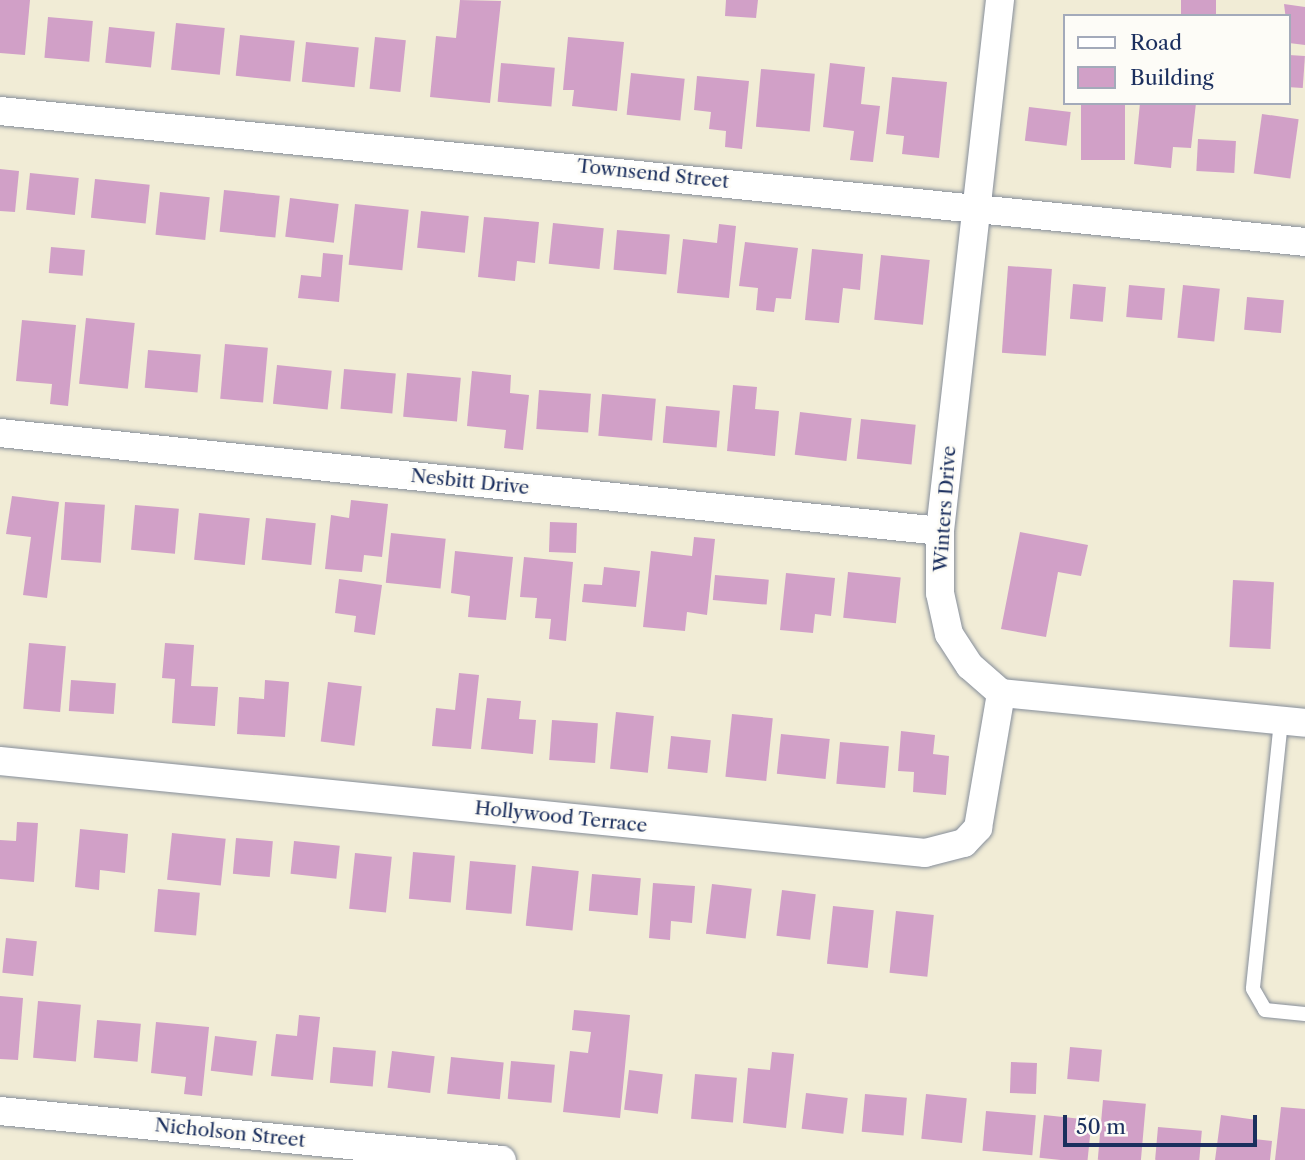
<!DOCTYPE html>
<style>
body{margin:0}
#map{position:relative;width:1305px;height:1160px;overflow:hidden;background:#f1ecd6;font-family:"Libre Caslon Text",serif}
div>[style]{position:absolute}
.building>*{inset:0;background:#d1a0c7;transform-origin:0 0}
.roads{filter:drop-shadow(0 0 2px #868e9a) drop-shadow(0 0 2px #868e9a)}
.lane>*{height:14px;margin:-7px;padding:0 7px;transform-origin:7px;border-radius:7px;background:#fff}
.street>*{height:28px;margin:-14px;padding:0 14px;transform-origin:14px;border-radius:14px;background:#fff}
span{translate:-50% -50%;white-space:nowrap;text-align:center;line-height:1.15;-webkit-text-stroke:5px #fdfcf7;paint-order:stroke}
.street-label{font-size:19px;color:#1b2f5e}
.legend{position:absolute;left:1063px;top:14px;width:228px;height:91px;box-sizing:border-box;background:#fdfcf7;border:2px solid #a3aaba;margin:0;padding:9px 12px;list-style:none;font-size:21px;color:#1b2f5e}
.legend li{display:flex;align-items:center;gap:14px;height:35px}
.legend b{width:35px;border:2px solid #a3aaba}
.scale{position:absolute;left:1063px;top:1115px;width:194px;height:32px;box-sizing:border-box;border:4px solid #1b2f5e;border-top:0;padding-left:9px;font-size:21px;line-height:24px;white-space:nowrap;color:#1b2f5e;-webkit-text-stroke:5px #fdfcf7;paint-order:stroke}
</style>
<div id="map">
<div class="building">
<i style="clip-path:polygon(0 0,30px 0,25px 55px,0 53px)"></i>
<i style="clip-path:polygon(460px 0,501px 1px,490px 103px,430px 97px,436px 36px,456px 38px)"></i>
<i style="clip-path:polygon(726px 0,758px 0,756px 18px,725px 16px)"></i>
<i style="left:1181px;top:0;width:35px;height:16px"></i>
<i style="clip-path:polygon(1284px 4px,1305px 7px,1305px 45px,1289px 43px)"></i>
<i style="left:48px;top:17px;width:45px;height:41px;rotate:5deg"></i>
<i style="left:176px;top:23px;width:49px;height:47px;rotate:6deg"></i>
<i style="left:109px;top:27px;width:46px;height:36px;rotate:6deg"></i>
<i style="left:240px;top:35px;width:55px;height:41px;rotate:6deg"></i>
<i style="left:375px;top:37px;width:31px;height:52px;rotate:6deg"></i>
<i style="clip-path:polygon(568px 37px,624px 42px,617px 111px,572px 106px,574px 90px,563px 90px)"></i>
<i style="left:306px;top:42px;width:53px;height:40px;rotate:6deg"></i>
<i style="left:1289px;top:55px;width:16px;height:32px;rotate:4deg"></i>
<i style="left:501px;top:63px;width:54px;height:39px;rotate:5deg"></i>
<i style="clip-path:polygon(830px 63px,865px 67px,861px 104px,880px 106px,873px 162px,850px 160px,854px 131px,823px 127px)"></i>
<i style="left:761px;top:69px;width:54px;height:58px;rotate:5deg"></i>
<i style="left:631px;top:73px;width:54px;height:42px;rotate:6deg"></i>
<i style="clip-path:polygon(697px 76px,749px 81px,742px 149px,725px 147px,726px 131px,709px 129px,711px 112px,694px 110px)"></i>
<i style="clip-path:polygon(892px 77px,947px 82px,939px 158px,902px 154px,904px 136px,886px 134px)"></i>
<i style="left:1081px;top:103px;width:44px;height:57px"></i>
<i style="clip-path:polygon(1140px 103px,1196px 103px,1191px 148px,1173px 147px,1171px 168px,1134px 164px)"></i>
<i style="left:1029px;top:107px;width:42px;height:34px;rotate:7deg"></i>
<i style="left:1262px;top:114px;width:37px;height:60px;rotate:8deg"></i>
<i style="left:1198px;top:139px;width:38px;height:32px;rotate:3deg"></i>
<i style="clip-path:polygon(0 169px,19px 171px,15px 212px,0 211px)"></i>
<i style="left:30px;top:173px;width:49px;height:37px;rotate:6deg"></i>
<i style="left:95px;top:179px;width:55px;height:39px;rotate:6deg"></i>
<i style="left:224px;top:190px;width:56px;height:42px;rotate:6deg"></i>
<i style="left:160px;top:192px;width:50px;height:43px;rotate:6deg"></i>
<i style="left:290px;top:198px;width:49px;height:39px;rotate:7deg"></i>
<i style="left:355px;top:204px;width:54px;height:61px;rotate:6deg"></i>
<i style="left:421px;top:211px;width:48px;height:37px;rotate:6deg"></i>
<i style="clip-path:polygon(484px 217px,539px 222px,535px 263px,517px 261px,515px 281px,478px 277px)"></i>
<i style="left:553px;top:223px;width:51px;height:41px;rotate:6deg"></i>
<i style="clip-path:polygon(719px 224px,736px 226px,729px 298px,677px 293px,683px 239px,717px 243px)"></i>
<i style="left:617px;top:230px;width:53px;height:40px;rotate:5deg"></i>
<i style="clip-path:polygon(745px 242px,798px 248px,791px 299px,776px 298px,774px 312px,756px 310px,758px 288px,739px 286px)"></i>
<i style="left:51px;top:247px;width:34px;height:26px;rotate:5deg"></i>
<i style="clip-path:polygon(812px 249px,863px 254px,860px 290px,843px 288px,839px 323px,805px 320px)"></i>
<i style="clip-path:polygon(323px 253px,343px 255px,339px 302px,298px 298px,301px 275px,321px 277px)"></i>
<i style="left:881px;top:255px;width:49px;height:65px;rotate:6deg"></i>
<i style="left:1008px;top:266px;width:44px;height:87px;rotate:4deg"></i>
<i style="left:1073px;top:284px;width:33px;height:35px;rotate:5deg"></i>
<i style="left:1129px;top:285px;width:36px;height:32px;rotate:5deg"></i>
<i style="left:1183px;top:285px;width:37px;height:53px;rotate:6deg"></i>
<i style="left:1247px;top:297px;width:37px;height:33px;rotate:5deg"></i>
<i style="left:86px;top:318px;width:49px;height:66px;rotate:6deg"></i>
<i style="clip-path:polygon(22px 320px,76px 325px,68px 406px,50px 404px,52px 384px,16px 381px)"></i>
<i style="left:225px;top:344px;width:43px;height:55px;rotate:5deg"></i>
<i style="left:148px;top:350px;width:53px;height:38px;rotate:5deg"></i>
<i style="left:277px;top:365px;width:55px;height:39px;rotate:6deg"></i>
<i style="left:344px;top:369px;width:52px;height:40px;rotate:5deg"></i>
<i style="clip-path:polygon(472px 371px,511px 375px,510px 393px,529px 395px,523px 450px,504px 448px,506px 430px,467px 426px)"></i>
<i style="left:407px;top:373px;width:54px;height:44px;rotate:5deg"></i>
<i style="clip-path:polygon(733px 385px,757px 387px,755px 409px,779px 411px,775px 456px,727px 451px)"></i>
<i style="left:539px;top:390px;width:52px;height:39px;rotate:4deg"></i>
<i style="left:602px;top:394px;width:54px;height:42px;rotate:5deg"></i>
<i style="left:666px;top:406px;width:54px;height:37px;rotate:5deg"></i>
<i style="left:800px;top:412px;width:52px;height:43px;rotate:7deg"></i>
<i style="left:861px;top:419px;width:55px;height:40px;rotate:6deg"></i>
<i style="clip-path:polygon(12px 496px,59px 502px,47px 598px,23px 595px,31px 537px,6px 534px)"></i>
<i style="clip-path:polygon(351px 500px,388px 504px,382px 557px,364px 555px,362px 572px,325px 569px,331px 515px,349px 518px)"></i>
<i style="left:65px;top:502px;width:40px;height:58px;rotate:4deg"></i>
<i style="left:135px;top:505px;width:44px;height:45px;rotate:5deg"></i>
<i style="left:199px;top:513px;width:51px;height:47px;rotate:6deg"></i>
<i style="left:266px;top:518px;width:50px;height:42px;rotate:6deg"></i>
<i style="left:550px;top:522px;width:27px;height:30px;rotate:2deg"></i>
<i style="clip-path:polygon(1020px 532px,1088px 545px,1081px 576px,1058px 572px,1046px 637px,1001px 629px)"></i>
<i style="left:391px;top:533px;width:55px;height:50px;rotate:6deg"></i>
<i style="clip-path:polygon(694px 537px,715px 539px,707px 615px,687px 612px,685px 631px,643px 627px,651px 551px,692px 556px)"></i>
<i style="clip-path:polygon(455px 551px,513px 557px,506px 620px,468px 617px,470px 596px,451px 593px)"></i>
<i style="clip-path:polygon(524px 557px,573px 562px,566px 641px,549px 639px,551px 619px,535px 618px,537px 598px,520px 597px)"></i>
<i style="clip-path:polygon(604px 567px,640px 571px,636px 607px,582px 602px,584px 584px,602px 585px)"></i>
<i style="left:848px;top:572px;width:53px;height:46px;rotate:6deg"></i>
<i style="clip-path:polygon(786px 573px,835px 578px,831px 616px,815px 614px,813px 633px,780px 630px)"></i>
<i style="left:715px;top:575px;width:54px;height:25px;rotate:5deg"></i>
<i style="clip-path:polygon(339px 579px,382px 585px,375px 635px,354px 632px,356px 616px,335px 613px)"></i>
<i style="left:1233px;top:580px;width:41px;height:67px;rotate:3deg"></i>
<i style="left:29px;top:643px;width:37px;height:66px;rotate:5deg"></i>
<i style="clip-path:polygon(165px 643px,194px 645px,191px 686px,218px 687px,215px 726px,172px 723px,175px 679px,162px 678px)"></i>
<i style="clip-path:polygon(459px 673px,479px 675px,471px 749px,432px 746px,436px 708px,455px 710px)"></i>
<i style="left:71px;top:680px;width:45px;height:31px;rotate:4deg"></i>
<i style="clip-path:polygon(265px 680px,289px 682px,285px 737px,237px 734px,239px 697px,264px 699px)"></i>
<i style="left:328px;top:682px;width:34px;height:60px;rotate:7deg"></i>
<i style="clip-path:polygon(487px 698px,521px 701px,519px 719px,536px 720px,533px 754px,481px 749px)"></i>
<i style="left:616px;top:712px;width:38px;height:57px;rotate:6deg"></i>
<i style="left:732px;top:714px;width:41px;height:63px;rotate:6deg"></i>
<i style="left:552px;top:720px;width:46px;height:40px;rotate:4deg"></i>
<i style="clip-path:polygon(901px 731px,935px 735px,933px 754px,949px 756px,946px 795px,913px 792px,914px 772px,898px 771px)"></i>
<i style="left:781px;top:734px;width:49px;height:40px;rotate:6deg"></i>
<i style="left:671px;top:736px;width:40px;height:33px;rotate:6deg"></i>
<i style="left:840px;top:742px;width:49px;height:42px;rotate:5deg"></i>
<i style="clip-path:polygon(17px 822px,38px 823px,34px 882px,0 879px,0 840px,16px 841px)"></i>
<i style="clip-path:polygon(80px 829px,128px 834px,125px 873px,100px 870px,99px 890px,75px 887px)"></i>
<i style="left:172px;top:833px;width:54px;height:47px;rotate:6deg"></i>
<i style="left:236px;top:838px;width:37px;height:36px;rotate:5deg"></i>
<i style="left:294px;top:841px;width:46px;height:33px;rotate:6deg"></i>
<i style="left:413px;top:852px;width:42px;height:47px;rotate:5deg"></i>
<i style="left:355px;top:853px;width:37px;height:56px;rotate:6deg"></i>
<i style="left:470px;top:861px;width:46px;height:49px;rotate:5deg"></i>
<i style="left:532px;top:866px;width:47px;height:60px;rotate:6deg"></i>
<i style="left:592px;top:874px;width:49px;height:37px;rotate:5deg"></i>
<i style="clip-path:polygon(653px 883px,695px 886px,692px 923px,671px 921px,670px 940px,649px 938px)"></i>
<i style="left:712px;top:884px;width:40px;height:50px;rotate:7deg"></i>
<i style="left:158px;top:889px;width:42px;height:43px;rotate:5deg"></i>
<i style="left:782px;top:890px;width:34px;height:46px;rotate:7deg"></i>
<i style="left:833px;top:906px;width:41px;height:58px;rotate:6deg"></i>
<i style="left:896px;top:911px;width:38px;height:62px;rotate:6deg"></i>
<i style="left:6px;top:938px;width:31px;height:35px;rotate:6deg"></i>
<i style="clip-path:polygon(0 996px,23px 998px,18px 1060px,0 1059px)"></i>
<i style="left:38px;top:1001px;width:43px;height:57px;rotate:5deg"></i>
<i style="clip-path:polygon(574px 1010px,630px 1015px,620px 1118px,563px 1112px,570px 1051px,588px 1053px,591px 1032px,572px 1030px)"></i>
<i style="clip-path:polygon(299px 1015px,320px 1017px,313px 1080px,271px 1076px,276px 1034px,297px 1036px)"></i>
<i style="left:97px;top:1020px;width:44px;height:38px;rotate:5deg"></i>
<i style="clip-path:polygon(156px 1022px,209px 1027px,202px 1096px,184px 1094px,186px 1077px,151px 1073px)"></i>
<i style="left:215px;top:1036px;width:42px;height:35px;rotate:7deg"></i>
<i style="left:333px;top:1047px;width:43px;height:36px;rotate:5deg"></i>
<i style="left:1070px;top:1047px;width:32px;height:32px;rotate:5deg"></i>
<i style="left:392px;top:1051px;width:43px;height:37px;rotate:7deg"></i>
<i style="clip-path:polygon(772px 1052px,794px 1054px,786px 1128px,743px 1123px,748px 1068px,770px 1070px)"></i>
<i style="left:451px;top:1057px;width:53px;height:37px;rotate:6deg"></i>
<i style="left:511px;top:1061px;width:44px;height:38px;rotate:5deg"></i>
<i style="left:1011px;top:1062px;width:26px;height:31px;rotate:2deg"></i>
<i style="left:629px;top:1070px;width:34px;height:40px;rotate:7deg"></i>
<i style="left:695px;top:1074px;width:42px;height:45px;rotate:5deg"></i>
<i style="left:806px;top:1093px;width:42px;height:36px;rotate:7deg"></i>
<i style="left:865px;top:1094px;width:42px;height:38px;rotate:5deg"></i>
<i style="left:926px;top:1094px;width:41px;height:45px;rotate:6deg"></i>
<i style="left:1103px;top:1100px;width:43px;height:60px;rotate:5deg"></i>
<i style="clip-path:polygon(1281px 1107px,1305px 1109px,1305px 1160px,1275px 1160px)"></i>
<i style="left:986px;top:1111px;width:50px;height:40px;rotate:5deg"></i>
<i style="left:1044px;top:1115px;width:48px;height:43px;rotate:6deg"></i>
<i style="clip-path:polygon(1221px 1115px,1257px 1120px,1254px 1139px,1272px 1141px,1270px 1160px,1215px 1160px)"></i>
<i style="left:1158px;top:1127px;width:44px;height:33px;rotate:5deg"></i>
</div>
<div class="roads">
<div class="lane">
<i style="left:1281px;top:721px;width:269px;rotate:96deg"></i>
<i style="left:1253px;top:989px;width:24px;rotate:60deg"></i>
<i style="left:1265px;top:1010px;width:40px;rotate:5.7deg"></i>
</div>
<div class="street">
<i style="left:1000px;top:0;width:534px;rotate:96.45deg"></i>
<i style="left:940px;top:531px;width:62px;rotate:90deg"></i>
<i style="left:940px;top:593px;width:42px;rotate:77.6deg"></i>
<i style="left:949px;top:634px;width:38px;rotate:57deg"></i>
<i style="left:970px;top:666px;width:41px;rotate:41.1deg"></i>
<i style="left:1001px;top:693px;width:305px;rotate:5.6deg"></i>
<i style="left:0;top:111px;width:1312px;rotate:5.73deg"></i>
<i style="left:0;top:433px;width:945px;rotate:5.95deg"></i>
<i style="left:0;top:761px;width:930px;rotate:5.68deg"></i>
<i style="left:925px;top:853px;width:40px;rotate:-14.4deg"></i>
<i style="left:964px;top:843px;width:21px;rotate:-47deg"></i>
<i style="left:978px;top:828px;width:137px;rotate:-80.3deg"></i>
<i style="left:0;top:1111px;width:504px;rotate:5.57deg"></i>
</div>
</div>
<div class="street-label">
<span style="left:653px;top:174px;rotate:6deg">Townsend Street</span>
<span style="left:470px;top:482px;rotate:6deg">Nesbitt Drive</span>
<span style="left:945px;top:509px;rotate:-86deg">Winters Drive</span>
<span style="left:561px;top:817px;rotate:6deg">Hollywood Terrace</span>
<span style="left:230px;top:1133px;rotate:6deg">Nicholson Street</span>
</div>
<ul class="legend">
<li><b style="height:9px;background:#fff"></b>Road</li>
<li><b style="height:19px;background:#d1a0c7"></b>Building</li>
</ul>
<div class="scale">50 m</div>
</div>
